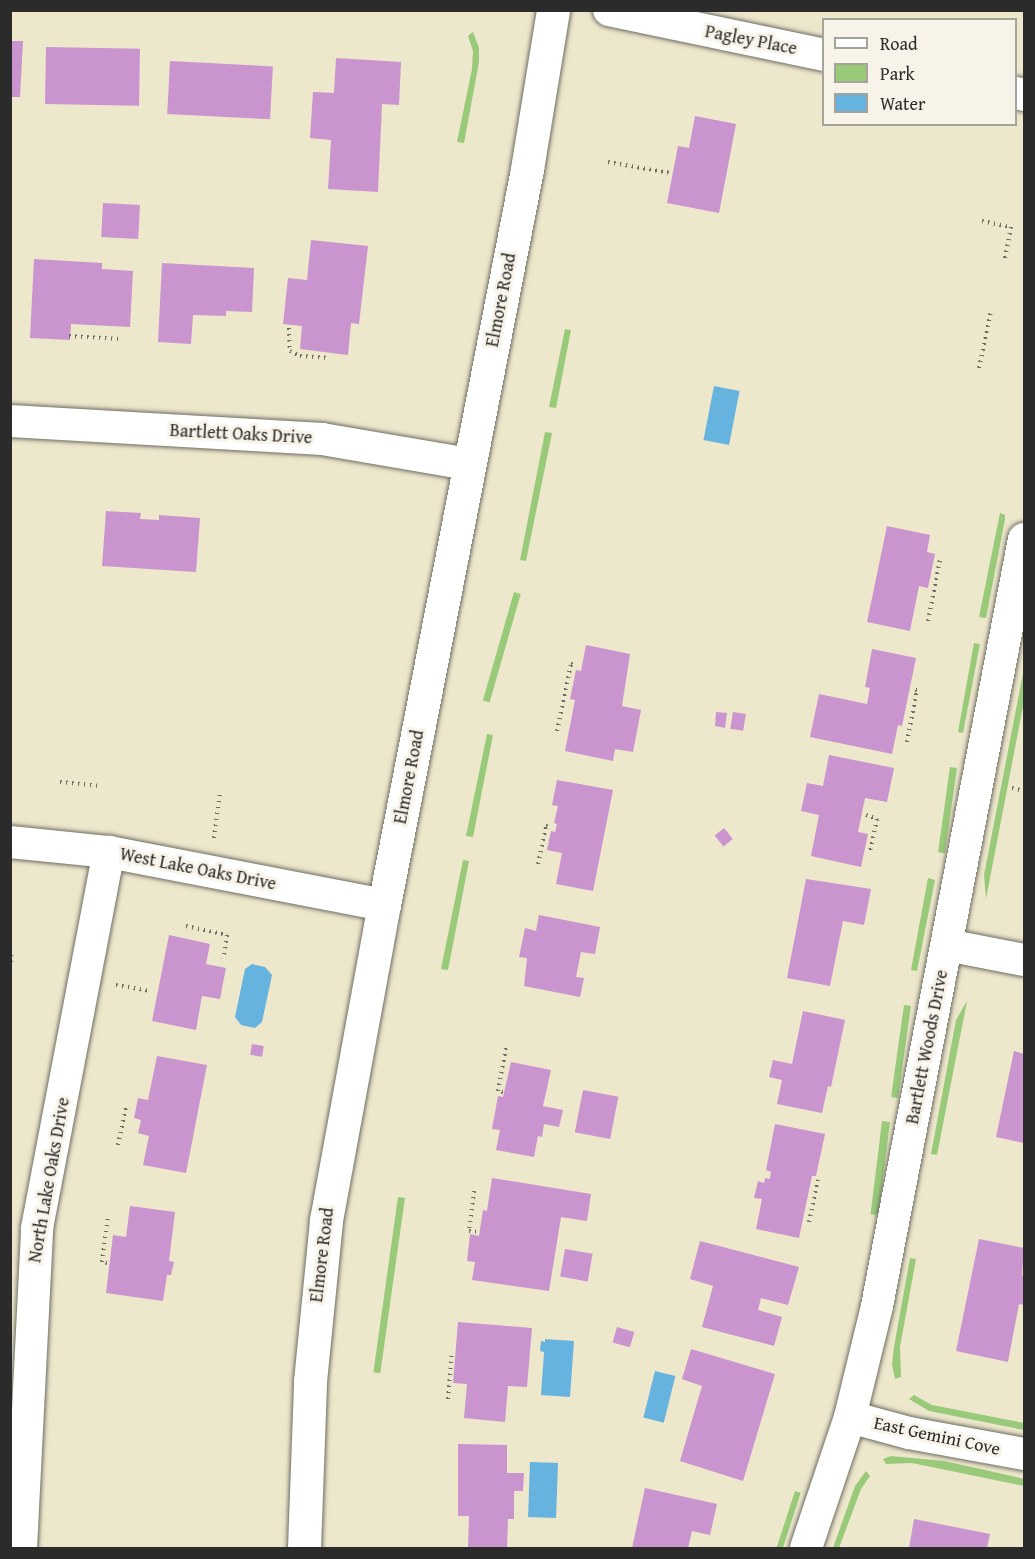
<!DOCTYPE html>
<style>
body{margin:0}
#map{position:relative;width:1035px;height:1559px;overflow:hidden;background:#ede7cc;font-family:"Gentium Book Plus",serif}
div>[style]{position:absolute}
.green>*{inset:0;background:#98ca7a;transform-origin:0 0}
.water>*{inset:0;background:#66b3e0;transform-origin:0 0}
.building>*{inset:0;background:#ca94cf;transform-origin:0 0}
.path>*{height:4px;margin-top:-2px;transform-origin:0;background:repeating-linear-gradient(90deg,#6f6d63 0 1.5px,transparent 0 6px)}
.roads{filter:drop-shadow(0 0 2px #6f6d63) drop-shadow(0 0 2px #6f6d63)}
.street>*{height:32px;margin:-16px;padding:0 16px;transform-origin:16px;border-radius:16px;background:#fff}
.secondary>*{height:33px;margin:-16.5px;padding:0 16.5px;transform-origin:16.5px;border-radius:16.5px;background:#fff}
span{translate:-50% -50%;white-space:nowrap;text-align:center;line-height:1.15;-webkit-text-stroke:6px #f7f3e8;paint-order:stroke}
.street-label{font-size:18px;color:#2b2b2b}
.frame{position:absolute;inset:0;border:12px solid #2b2b2b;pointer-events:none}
.legend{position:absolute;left:822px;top:18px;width:195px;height:108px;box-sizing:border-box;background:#f7f3e8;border:2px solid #a5a39c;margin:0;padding:8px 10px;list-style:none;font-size:18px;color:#2b2b2b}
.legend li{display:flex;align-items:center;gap:12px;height:30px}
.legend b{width:30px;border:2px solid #a5a39c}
</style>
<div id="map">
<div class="green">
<i style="clip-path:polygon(473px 32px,479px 48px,479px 62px,464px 143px,457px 142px,472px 69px,473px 51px,468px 36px)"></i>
<i style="clip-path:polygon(565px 329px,571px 330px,556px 408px,549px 407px)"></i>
<i style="clip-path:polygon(545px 432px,552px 433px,526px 561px,520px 560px)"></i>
<i style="clip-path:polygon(1000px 513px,1005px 515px,1005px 519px,986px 618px,979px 617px)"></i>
<i style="left:514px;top:592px;width:7px;height:113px;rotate:16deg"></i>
<i style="clip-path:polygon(974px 643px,980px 644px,963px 733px,958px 732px)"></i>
<i style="clip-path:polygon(1024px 668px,1024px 701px,986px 899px,984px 875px)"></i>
<i style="clip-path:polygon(487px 734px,493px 735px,473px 837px,466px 836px)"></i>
<i style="left:950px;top:767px;width:7px;height:86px;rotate:8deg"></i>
<i style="clip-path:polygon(463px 860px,469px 861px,448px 970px,441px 969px)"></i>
<i style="clip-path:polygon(928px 878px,935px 880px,917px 971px,911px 970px)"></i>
<i style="clip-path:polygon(967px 1001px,937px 1155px,931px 1154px,956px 1020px)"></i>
<i style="left:904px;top:1005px;width:7px;height:93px;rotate:8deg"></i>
<i style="left:882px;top:1121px;width:8px;height:94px;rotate:7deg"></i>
<i style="left:398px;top:1197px;width:7px;height:177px;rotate:8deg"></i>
<i style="clip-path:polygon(910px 1258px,916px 1259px,900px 1347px,901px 1377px,895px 1379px,892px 1364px,894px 1347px)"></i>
<i style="clip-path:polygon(914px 1395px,932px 1405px,1024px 1423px,1024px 1430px,929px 1411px,909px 1399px)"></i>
<i style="clip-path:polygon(891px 1456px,944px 1461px,1012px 1476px,1024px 1479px,1024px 1486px,912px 1463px,886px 1464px,883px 1459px)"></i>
<i style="clip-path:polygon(866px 1471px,870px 1476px,861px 1489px,839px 1548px,833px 1548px,855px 1486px)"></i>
<i style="left:795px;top:1491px;width:6px;height:60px;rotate:18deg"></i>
</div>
<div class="water">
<i style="left:714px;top:386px;width:26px;height:55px;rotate:11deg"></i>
<i style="clip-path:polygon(252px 964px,265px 967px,272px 975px,262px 1022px,255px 1028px,241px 1025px,235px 1017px,245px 969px)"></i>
<i style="clip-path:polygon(545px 1339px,574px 1341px,570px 1397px,541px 1395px,544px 1352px,540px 1351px,541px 1341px,545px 1342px)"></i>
<i style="left:655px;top:1371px;width:21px;height:48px;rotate:14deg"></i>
<i style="left:530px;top:1462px;width:28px;height:55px;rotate:2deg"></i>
</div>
<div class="building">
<i style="clip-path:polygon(10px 41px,23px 41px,20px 97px,10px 97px)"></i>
<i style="left:46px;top:47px;width:94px;height:57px;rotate:1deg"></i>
<i style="clip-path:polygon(336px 58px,401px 62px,399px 105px,382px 104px,378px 192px,328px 189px,331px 140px,310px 138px,313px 92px,334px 93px)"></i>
<i style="left:170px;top:61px;width:103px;height:53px;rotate:3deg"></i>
<i style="clip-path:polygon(695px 116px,736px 124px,719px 213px,667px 203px,678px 146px,689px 148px)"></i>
<i style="left:103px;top:203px;width:37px;height:34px;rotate:3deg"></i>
<i style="clip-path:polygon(311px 240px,368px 246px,359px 324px,351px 323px,348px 355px,300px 349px,302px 326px,283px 324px,288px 278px,307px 280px)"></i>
<i style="clip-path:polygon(34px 259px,102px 263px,102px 269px,133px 271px,130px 327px,71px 324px,70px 340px,30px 338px)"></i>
<i style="clip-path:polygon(162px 263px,254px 268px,252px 312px,226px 311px,226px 316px,193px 315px,191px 344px,158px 342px)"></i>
<i style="clip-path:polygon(106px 511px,141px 513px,140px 519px,159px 520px,159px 515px,200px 518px,196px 572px,102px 566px)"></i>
<i style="clip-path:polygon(887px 526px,930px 535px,927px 552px,935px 554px,928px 588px,919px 586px,910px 631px,867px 622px)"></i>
<i style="clip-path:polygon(586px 645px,630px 654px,622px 706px,641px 710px,633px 752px,615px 749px,613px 761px,565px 751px,575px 700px,570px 699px,576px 670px,581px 671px)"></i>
<i style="clip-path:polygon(872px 649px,916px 658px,902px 726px,898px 725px,892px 754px,810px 737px,819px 694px,867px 704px,870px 688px,865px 687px)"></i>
<i style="clip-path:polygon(716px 712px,727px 713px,725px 728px,715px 726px)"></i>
<i style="left:733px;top:712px;width:13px;height:17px;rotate:9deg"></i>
<i style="clip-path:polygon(829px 755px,894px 768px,887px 802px,865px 798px,858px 832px,868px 834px,861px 867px,811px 856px,819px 815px,801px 811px,807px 783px,823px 786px)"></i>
<i style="clip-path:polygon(557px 780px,613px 790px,593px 891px,556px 884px,562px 853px,547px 850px,551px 831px,555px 832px,557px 824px,554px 823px,558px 806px,552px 805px)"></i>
<i style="left:724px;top:828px;width:14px;height:12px;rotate:51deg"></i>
<i style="clip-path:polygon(806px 879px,871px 889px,864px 925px,843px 921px,830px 986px,787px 978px)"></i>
<i style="clip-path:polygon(539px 915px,600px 927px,595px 954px,581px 952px,576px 977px,584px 978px,580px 997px,524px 986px,527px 958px,519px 957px,525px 928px,536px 931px)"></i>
<i style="clip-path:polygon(169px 935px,210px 944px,206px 964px,226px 968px,220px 999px,202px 996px,196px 1030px,152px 1021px)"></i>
<i style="clip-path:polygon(803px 1011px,845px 1020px,831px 1087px,828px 1086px,822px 1113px,777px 1104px,782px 1080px,769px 1077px,773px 1060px,792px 1064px)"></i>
<i style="left:252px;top:1044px;width:12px;height:11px;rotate:9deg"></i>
<i style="clip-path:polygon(1014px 1051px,1024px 1054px,1024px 1143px,996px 1137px)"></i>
<i style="clip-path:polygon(157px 1056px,207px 1065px,186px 1173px,143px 1165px,149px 1136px,138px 1133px,141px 1120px,134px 1118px,138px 1098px,148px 1100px)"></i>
<i style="clip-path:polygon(511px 1062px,551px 1070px,543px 1106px,563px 1110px,559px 1127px,544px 1124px,542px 1137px,538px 1136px,534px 1157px,496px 1150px,500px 1130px,492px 1129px,498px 1096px,503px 1097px)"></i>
<i style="left:583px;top:1090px;width:36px;height:43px;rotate:11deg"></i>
<i style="clip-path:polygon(775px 1124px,825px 1134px,816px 1176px,812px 1176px,799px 1238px,756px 1229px,762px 1199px,754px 1198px,758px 1181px,764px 1183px,765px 1178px,770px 1179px,771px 1172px,766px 1170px)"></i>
<i style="clip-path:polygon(492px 1178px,591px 1194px,587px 1221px,561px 1217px,549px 1291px,472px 1280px,475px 1262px,467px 1261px,470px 1234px,479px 1236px,483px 1210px,487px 1211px)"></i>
<i style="clip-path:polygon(130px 1206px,175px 1212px,169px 1261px,174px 1262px,171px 1275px,167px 1275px,163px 1301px,106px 1293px,113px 1235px,126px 1237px)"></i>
<i style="clip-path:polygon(979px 1239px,1024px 1248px,1022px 1275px,1024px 1276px,1024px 1305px,1019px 1304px,1008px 1362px,956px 1351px)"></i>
<i style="clip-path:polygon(700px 1241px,799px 1267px,788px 1305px,761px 1298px,758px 1310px,782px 1317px,774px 1346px,702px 1327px,713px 1286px,690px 1279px)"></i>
<i style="left:565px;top:1249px;width:28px;height:28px;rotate:10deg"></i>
<i style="clip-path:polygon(458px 1322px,532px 1328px,527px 1387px,508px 1386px,505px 1422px,464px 1418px,467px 1384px,453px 1383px)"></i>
<i style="left:617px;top:1327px;width:18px;height:16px;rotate:16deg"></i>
<i style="clip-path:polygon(691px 1349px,775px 1374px,743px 1481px,680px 1461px,702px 1386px,682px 1379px)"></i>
<i style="clip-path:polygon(458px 1444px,507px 1445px,507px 1473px,524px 1473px,523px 1491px,514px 1491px,514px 1519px,508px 1519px,507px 1548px,468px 1548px,469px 1516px,458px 1516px)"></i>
<i style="clip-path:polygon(645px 1488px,717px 1504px,710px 1535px,692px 1531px,688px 1548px,632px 1548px)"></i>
<i style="clip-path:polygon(914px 1519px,990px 1534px,987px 1548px,909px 1548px)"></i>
</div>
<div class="path">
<i style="left:608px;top:162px;width:63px;rotate:10.1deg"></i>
<i style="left:982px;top:221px;width:30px;rotate:12deg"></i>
<i style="left:1011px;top:227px;width:33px;rotate:101deg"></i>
<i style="left:289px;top:328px;width:23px;rotate:88deg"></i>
<i style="left:290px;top:351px;width:11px;rotate:27deg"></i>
<i style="left:300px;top:356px;width:29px;rotate:4deg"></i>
<i style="left:69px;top:336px;width:51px;rotate:3.4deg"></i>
<i style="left:979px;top:368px;width:58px;rotate:-78.1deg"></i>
<i style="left:928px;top:621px;width:62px;rotate:-78.9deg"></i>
<i style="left:557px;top:731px;width:68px;rotate:-78.2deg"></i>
<i style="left:571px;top:664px;width:5px;rotate:11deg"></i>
<i style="left:907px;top:742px;width:53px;rotate:-79.1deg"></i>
<i style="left:917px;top:690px;width:6px;rotate:-171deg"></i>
<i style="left:60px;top:782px;width:40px;rotate:5.7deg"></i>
<i style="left:1012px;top:788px;width:12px;rotate:14deg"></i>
<i style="left:866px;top:815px;width:12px;rotate:20deg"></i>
<i style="left:877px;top:819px;width:34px;rotate:102deg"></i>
<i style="left:214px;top:838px;width:46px;rotate:-82.6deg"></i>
<i style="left:538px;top:864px;width:39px;rotate:-78deg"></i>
<i style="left:546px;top:826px;width:5px;rotate:11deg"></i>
<i style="left:186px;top:926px;width:42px;rotate:12.4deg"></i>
<i style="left:227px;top:935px;width:24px;rotate:99deg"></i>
<i style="left:10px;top:968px;width:13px;rotate:-81deg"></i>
<i style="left:116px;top:985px;width:35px;rotate:10deg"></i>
<i style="left:503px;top:1092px;width:5px;rotate:-169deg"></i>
<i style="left:498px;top:1091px;width:44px;rotate:-79.5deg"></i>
<i style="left:118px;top:1145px;width:40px;rotate:-78deg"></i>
<i style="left:474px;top:1191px;width:40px;rotate:97.1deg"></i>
<i style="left:469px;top:1231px;width:7px;rotate:8deg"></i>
<i style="left:809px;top:1222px;width:43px;rotate:-77.9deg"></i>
<i style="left:107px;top:1263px;width:5px;rotate:-169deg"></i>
<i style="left:102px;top:1262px;width:47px;rotate:-82.7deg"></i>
<i style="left:448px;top:1399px;width:47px;rotate:-85.1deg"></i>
</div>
<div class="roads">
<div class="street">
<i style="left:609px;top:10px;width:220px;rotate:11.8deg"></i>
<i style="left:1016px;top:93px;width:8px;rotate:14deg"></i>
<i style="left:10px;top:421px;width:313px;rotate:3.3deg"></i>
<i style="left:322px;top:439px;width:149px;rotate:9.7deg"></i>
<i style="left:10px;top:842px;width:100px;rotate:5.8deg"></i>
<i style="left:109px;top:852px;width:280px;rotate:10.9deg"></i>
<i style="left:947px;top:945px;width:78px;rotate:11deg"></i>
<i style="left:850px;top:1417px;width:61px;rotate:15.2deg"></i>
<i style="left:909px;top:1433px;width:117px;rotate:10.3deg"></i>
<i style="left:21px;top:1548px;width:320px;rotate:-87.1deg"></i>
<i style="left:37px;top:1228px;width:383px;rotate:-79.2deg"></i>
<i style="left:806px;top:1548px;width:138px;rotate:-71.4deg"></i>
<i style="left:850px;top:1417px;width:114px;rotate:-76.3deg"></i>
<i style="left:877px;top:1306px;width:781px;rotate:-79.15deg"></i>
</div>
<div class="secondary">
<i style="left:304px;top:1548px;width:167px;rotate:-87.9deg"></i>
<i style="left:310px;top:1381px;width:162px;rotate:-84.3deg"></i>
<i style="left:326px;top:1220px;width:320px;rotate:-79.6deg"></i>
<i style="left:384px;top:905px;width:750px;rotate:-79deg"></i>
<i style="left:527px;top:169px;width:161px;rotate:-80.7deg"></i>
</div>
</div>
<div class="street-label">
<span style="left:751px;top:40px;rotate:11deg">Pagley Place</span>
<span style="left:501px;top:300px;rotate:-79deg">Elmore Road</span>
<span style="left:241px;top:434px;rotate:3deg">Bartlett Oaks Drive</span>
<span style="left:409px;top:777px;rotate:-79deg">Elmore Road</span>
<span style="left:198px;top:869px;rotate:11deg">West Lake Oaks Drive</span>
<span style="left:927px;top:1047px;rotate:-79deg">Bartlett Woods Drive</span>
<span style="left:49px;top:1180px;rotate:-80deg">North Lake Oaks Drive</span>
<span style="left:322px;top:1255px;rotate:-83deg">Elmore Road</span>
<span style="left:937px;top:1436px;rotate:12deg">East Gemini Cove</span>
</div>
<div class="frame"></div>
<ul class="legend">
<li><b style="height:8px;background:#fff"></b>Road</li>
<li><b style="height:16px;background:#98ca7a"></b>Park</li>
<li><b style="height:16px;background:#66b3e0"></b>Water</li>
</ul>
</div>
